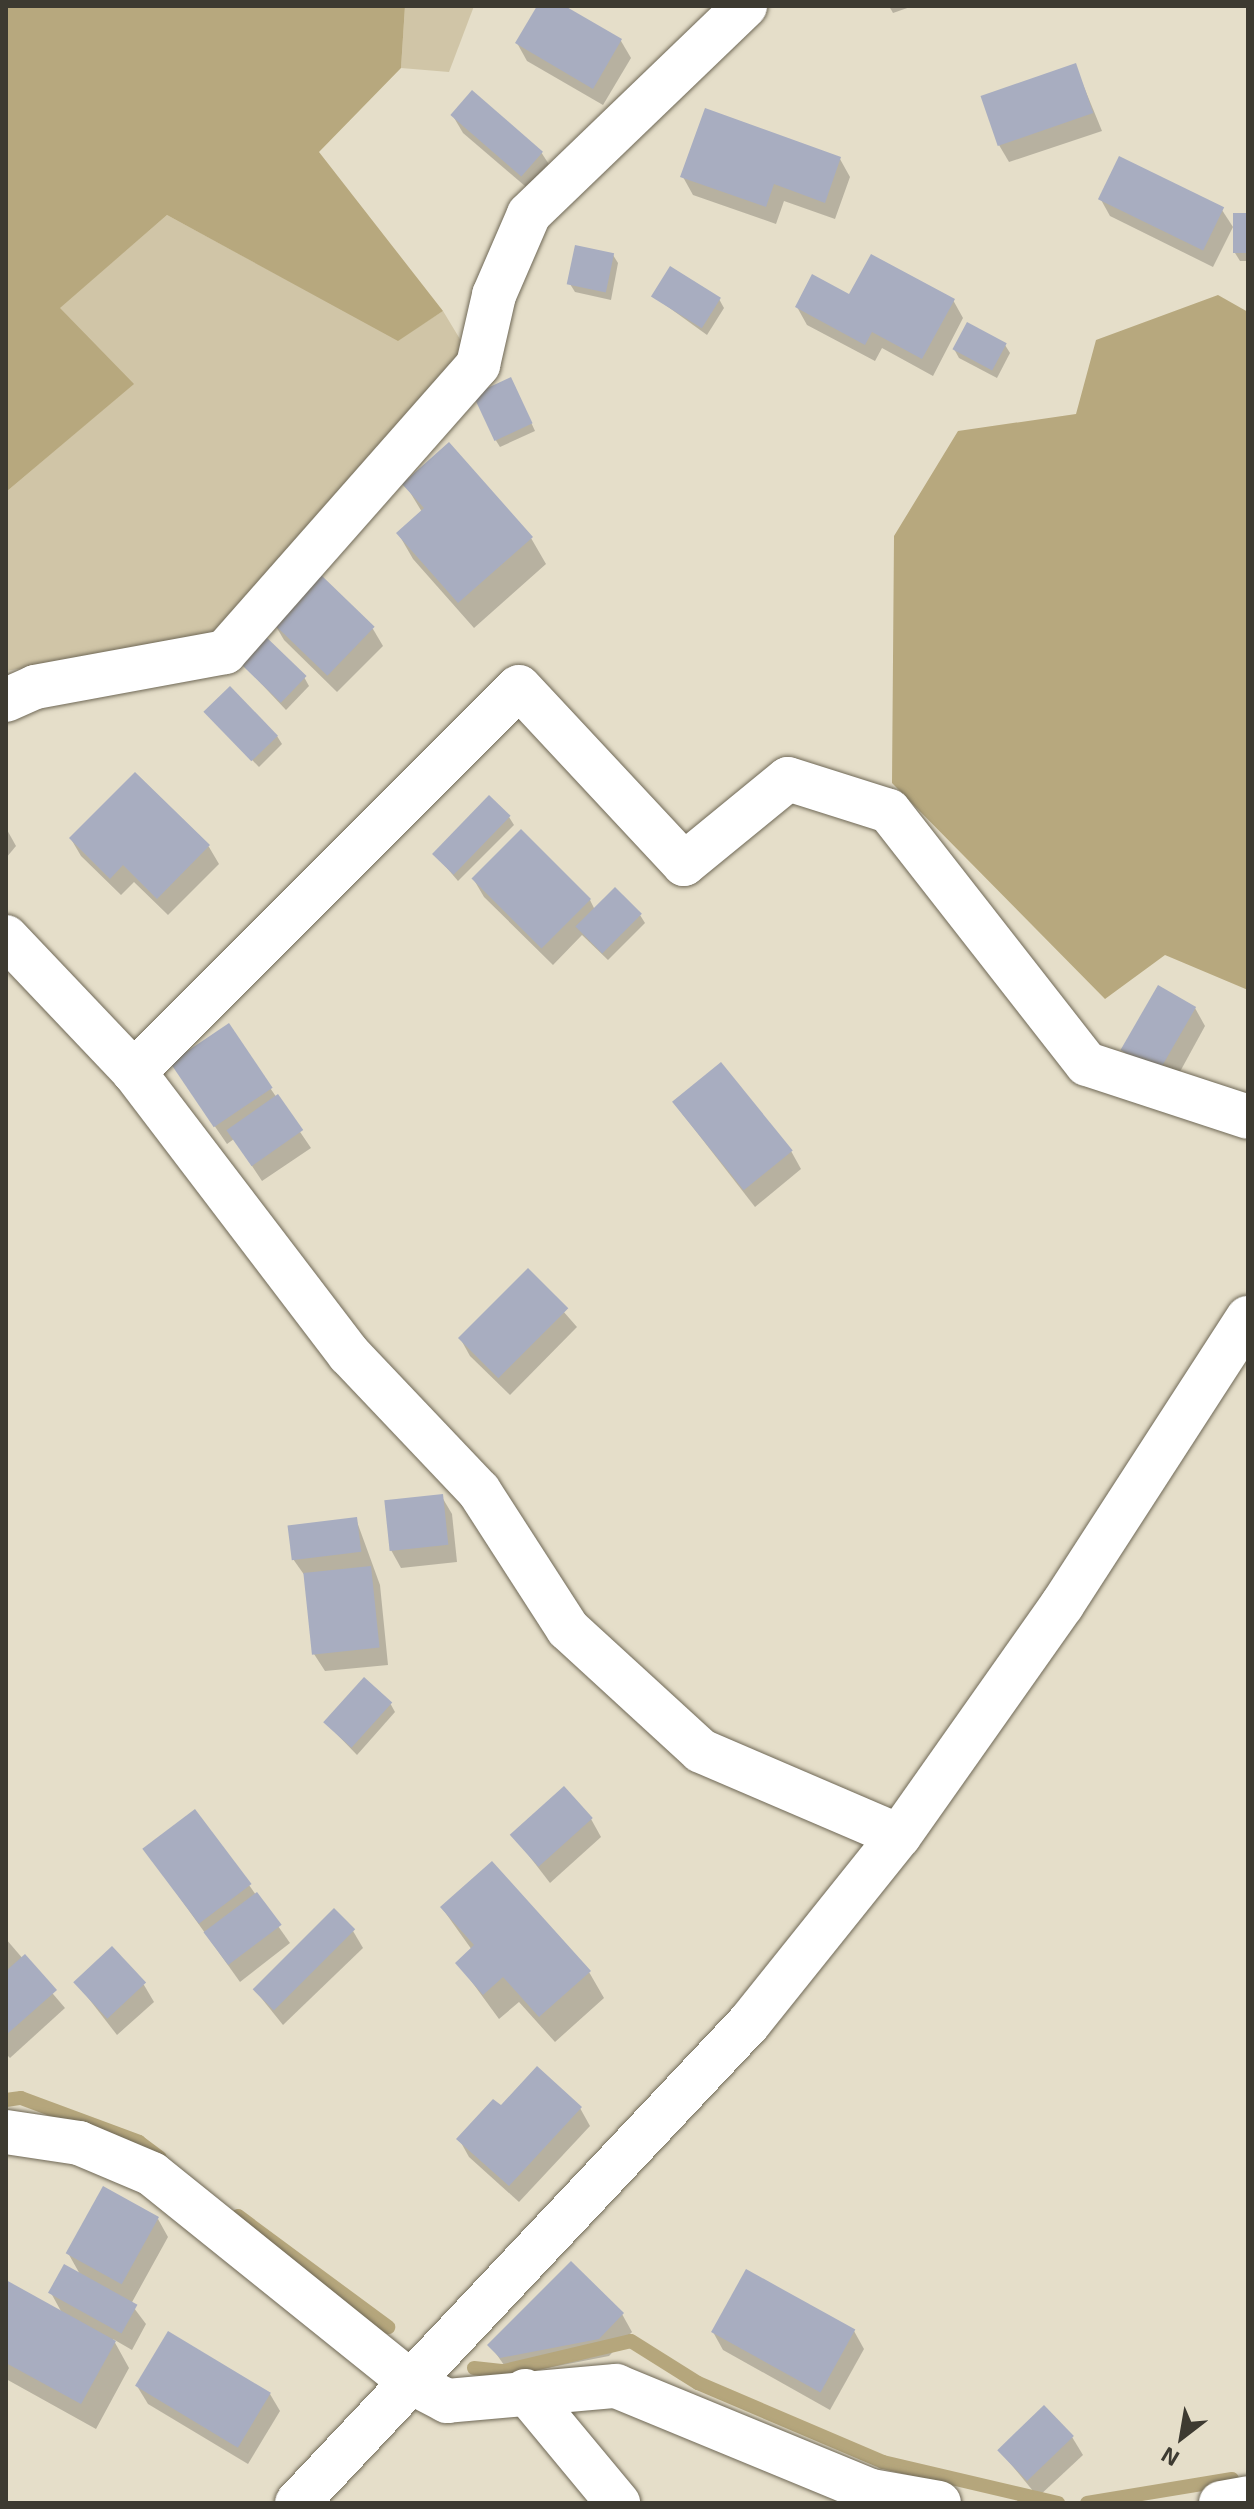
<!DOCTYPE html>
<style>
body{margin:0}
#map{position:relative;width:1254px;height:2509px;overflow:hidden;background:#e5dec9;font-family:"Exo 2",sans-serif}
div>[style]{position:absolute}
.green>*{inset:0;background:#d0c5a7}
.forest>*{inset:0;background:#b7a87e}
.shadow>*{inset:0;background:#0003}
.stream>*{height:14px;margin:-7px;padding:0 7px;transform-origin:7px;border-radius:7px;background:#b5a67c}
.building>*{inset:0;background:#a8adc0;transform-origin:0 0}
.roads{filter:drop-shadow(0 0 2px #6f6856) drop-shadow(0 0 2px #6f6856)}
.minor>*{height:44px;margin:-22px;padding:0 22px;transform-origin:22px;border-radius:22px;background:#fff}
span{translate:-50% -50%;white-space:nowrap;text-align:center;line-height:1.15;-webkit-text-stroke:7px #e5dec9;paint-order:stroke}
.frame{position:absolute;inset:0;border:8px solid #3d3a31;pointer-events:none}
.north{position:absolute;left:1142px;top:2397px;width:80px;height:80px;-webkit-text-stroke:6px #e5dec9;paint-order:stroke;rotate:211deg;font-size:22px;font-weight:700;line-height:32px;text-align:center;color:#3d3a31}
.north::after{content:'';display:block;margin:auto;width:28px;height:36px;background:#3d3a31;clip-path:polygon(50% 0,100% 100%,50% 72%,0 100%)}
</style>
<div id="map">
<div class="green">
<i style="clip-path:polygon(405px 6px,474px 6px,449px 72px,401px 68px)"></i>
<i style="clip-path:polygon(167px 215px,398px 340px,443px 311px,469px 354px,214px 636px,6px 671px,6px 492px,133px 384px,59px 308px)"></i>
</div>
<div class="forest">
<i style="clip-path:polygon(6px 6px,405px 6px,401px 68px,319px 152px,443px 311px,398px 341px,167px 215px,60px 308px,134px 384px,6px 492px)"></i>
<i style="clip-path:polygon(1218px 295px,1248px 312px,1248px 990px,1165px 955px,1105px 999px,892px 783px,894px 536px,958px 431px,1076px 414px,1096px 340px)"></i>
</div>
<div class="shadow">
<i style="clip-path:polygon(539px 6px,561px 6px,621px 41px,631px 58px,603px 105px,527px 61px,517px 43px)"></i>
<i style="clip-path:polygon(889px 6px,913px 6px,893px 13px)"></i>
<i style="clip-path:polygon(1075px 65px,1102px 131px,1009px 162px,999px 145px)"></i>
<i style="clip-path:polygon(453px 116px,541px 152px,552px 169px,532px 192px,463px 133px)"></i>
<i style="clip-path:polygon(840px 159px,850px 177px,835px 219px,784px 201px,776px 224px,693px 195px,683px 177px)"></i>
<i style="clip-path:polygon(1100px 198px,1222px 210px,1233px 227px,1213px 267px,1110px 216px)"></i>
<i style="clip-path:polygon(1248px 215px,1248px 261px,1240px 261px,1235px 253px)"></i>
<i style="clip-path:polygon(613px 255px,618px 263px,611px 300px,575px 292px,570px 284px)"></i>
<i style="clip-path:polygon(653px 296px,719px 299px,724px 308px,707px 335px)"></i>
<i style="clip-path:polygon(850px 297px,953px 300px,963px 318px,933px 376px,882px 348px,875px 361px,807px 325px,797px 307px)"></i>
<i style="clip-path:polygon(1005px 345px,1010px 353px,997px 378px,959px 358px,954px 349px)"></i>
<i style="clip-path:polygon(515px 387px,535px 431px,500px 447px,495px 439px)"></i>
<i style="clip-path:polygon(405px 484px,531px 538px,546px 564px,474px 628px,413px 559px,398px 533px,422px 512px)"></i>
<i style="clip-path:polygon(274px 623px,373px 629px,383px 646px,337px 692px,284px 640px)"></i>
<i style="clip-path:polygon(238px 659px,304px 677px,309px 686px,286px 710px)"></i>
<i style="clip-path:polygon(206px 712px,277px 736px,282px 744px,259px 767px)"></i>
<i style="clip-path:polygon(135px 774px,209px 847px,219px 864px,168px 915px,134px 882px,121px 895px,81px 856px,71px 839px)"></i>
<i style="clip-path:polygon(509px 817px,514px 825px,458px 881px,434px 853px)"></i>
<i style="clip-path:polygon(6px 828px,16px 846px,6px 858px)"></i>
<i style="clip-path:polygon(474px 880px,590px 900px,595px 910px,640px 915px,645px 923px,608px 960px,582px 935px,553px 965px,484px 897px)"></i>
<i style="clip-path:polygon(1195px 1008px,1205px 1026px,1170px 1090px,1134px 1069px,1124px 1051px)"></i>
<i style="clip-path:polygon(228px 1026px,311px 1148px,262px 1181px,234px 1139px,227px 1144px,183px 1080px)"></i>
<i style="clip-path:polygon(674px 1103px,791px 1151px,801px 1169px,755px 1207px)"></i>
<i style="clip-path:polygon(528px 1271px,577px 1327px,510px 1395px,470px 1356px,460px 1338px)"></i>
<i style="clip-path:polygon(442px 1497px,452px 1514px,457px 1562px,401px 1568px,391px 1550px)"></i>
<i style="clip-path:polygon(356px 1519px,380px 1585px,388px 1665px,325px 1671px,314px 1654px,305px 1576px,293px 1559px)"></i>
<i style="clip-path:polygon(390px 1703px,395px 1712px,357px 1755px,326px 1723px)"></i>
<i style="clip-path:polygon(591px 1819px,601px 1837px,550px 1883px,513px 1835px)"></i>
<i style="clip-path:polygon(145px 1849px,249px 1885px,290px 1943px,240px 1982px)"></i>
<i style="clip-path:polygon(442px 1908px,589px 1972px,604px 1998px,555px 2042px,519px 2002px,499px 2019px,458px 1963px,472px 1950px)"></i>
<i style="clip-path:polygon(353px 1931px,363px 1948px,283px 2025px,254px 1989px)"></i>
<i style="clip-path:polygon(6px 1939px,65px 2008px,10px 2058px,6px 2054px)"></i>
<i style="clip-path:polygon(75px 1981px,144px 1985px,154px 2002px,117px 2035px)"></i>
<i style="clip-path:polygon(501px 2108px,580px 2108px,590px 2126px,519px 2202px,469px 2157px,459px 2139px)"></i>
<i style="clip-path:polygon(158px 2219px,168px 2237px,131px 2304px,146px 2324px,132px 2350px,113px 2339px,129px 2368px,96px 2429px,6px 2379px,6px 2282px,62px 2313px,51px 2293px,81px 2276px,68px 2253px)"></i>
<i style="clip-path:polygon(622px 2314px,632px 2332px,609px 2356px,511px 2375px,490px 2345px)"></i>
<i style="clip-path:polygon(854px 2331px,864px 2349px,830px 2410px,723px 2350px,713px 2332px)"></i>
<i style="clip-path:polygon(137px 2386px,270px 2394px,280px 2411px,248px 2464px,148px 2404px)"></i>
<i style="clip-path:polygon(1072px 2437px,1083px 2455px,1038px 2497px,1000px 2451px)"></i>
</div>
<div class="stream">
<i style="left:6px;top:2100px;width:15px;rotate:-8deg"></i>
<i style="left:21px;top:2098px;width:126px;rotate:20.4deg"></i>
<i style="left:139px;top:2142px;width:26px;rotate:37deg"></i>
<i style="left:238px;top:2216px;width:187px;rotate:36.5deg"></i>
<i style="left:474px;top:2368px;width:30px;rotate:6deg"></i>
<i style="left:504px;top:2371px;width:130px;rotate:-13.3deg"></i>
<i style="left:631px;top:2341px;width:79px;rotate:32.1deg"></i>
<i style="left:698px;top:2383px;width:201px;rotate:23.1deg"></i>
<i style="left:883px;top:2462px;width:180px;rotate:13.2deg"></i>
<i style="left:1087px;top:2503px;width:147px;rotate:-9.4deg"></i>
</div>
<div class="building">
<i style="clip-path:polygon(537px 6px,565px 6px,622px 39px,593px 89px,515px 43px)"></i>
<i style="left:1076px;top:63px;width:53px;height:101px;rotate:71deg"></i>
<i style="left:472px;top:90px;width:94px;height:33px;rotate:41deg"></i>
<i style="clip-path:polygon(705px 108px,841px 157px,825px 203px,774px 184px,766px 207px,680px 177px)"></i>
<i style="left:1119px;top:156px;width:117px;height:48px;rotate:26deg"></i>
<i style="left:1233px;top:213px;width:15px;height:40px"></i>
<i style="left:575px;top:245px;width:40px;height:40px;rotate:12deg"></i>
<i style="clip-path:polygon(871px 254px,955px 299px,922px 359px,872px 332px,865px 345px,795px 307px,812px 274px,849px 294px)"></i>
<i style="left:670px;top:266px;width:60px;height:36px;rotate:32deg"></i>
<i style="left:967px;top:322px;width:45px;height:31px;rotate:28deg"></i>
<i style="left:511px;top:377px;width:51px;height:42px;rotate:65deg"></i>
<i style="clip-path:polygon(449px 442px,533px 537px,458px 603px,396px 533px,424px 508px,402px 484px)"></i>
<i style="left:320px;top:574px;width:76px;height:68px;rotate:44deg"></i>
<i style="left:262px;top:633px;width:62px;height:37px;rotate:44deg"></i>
<i style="left:230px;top:686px;width:69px;height:37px;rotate:46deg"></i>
<i style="clip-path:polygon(135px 772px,210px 845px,157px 899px,123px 865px,110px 879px,69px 838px)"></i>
<i style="left:489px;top:795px;width:30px;height:82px;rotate:44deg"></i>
<i style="left:521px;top:829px;width:99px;height:70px;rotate:45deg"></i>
<i style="left:615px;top:887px;width:38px;height:56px;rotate:45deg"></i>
<i style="left:1158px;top:985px;width:44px;height:75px;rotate:30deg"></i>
<i style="left:229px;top:1023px;width:78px;height:71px;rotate:56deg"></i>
<i style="left:721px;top:1062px;width:114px;height:63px;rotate:51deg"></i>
<i style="left:278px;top:1094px;width:44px;height:63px;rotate:55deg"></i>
<i style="left:528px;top:1268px;width:57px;height:99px;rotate:45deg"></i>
<i style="left:443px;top:1494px;width:51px;height:59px;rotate:84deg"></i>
<i style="left:357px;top:1517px;width:35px;height:70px;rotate:83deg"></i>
<i style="left:371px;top:1566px;width:82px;height:68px;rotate:84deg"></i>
<i style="left:364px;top:1677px;width:38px;height:61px;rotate:42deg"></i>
<i style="left:564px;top:1786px;width:43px;height:73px;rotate:48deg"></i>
<i style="left:195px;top:1809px;width:94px;height:66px;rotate:53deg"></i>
<i style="clip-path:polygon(492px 1861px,591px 1971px,539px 2017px,503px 1977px,483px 1995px,455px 1963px,474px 1945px,440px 1907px)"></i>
<i style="left:257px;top:1892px;width:41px;height:67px;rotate:53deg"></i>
<i style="left:334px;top:1908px;width:30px;height:115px;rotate:45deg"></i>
<i style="left:112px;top:1946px;width:50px;height:53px;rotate:47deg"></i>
<i style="clip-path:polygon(25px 1954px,57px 1990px,6px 2035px,6px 1971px)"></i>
<i style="clip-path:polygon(537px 2066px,582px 2107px,509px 2186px,456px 2139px,493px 2099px,501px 2105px)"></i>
<i style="left:103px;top:2186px;width:64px;height:77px;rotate:29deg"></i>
<i style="clip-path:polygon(571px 2261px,624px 2313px,599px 2339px,500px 2358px,487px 2345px)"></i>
<i style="left:64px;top:2264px;width:84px;height:33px;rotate:29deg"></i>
<i style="left:746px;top:2269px;width:125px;height:72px;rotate:29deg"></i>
<i style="clip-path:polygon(6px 2280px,116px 2341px,81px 2404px,6px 2363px)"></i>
<i style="left:168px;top:2331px;width:120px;height:64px;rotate:31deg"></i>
<i style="left:1044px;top:2405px;width:43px;height:65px;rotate:46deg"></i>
</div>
<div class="roads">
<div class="minor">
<i style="left:6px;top:700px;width:32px;rotate:-24deg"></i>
<i style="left:35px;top:687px;width:193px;rotate:-10.4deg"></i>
<i style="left:225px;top:652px;width:383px;rotate:-48.6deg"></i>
<i style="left:478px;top:365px;width:72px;rotate:-77.1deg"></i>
<i style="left:494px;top:295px;width:88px;rotate:-66.6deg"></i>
<i style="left:529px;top:214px;width:300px;rotate:-43.9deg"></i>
<i style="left:6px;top:937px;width:186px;rotate:46.5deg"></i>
<i style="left:134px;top:1072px;width:355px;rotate:52.7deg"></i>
<i style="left:349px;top:1354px;width:189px;rotate:46.5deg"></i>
<i style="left:479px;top:1491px;width:164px;rotate:57.2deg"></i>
<i style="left:568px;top:1629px;width:180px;rotate:42.5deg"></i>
<i style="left:701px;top:1751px;width:215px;rotate:23.2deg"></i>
<i style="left:134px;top:1072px;width:544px;rotate:-45deg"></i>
<i style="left:519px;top:687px;width:242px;rotate:47deg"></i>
<i style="left:684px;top:864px;width:134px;rotate:-39.3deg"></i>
<i style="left:788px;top:779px;width:106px;rotate:17.6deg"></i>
<i style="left:889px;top:811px;width:321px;rotate:52deg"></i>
<i style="left:1087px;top:1064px;width:169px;rotate:18.2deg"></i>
<i style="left:6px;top:2132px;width:74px;rotate:8.6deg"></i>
<i style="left:79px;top:2143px;width:79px;rotate:23deg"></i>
<i style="left:152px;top:2174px;width:332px;rotate:38.8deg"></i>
<i style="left:411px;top:2382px;width:41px;rotate:27.8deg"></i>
<i style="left:447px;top:2401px;width:170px;rotate:-5.1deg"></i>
<i style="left:616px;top:2386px;width:276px;rotate:22.4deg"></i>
<i style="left:871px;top:2491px;width:69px;rotate:10deg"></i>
<i style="left:525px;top:2391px;width:146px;rotate:50.3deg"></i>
<i style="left:297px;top:2503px;width:659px;rotate:-46.72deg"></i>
<i style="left:749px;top:2023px;width:240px;rotate:-51.3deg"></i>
<i style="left:899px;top:1836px;width:283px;rotate:-54.8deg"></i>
<i style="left:1062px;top:1605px;width:342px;rotate:-57.1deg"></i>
<i style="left:1221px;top:2503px;width:27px;rotate:-10deg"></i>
</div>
</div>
<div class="frame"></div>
<div class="north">N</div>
</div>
